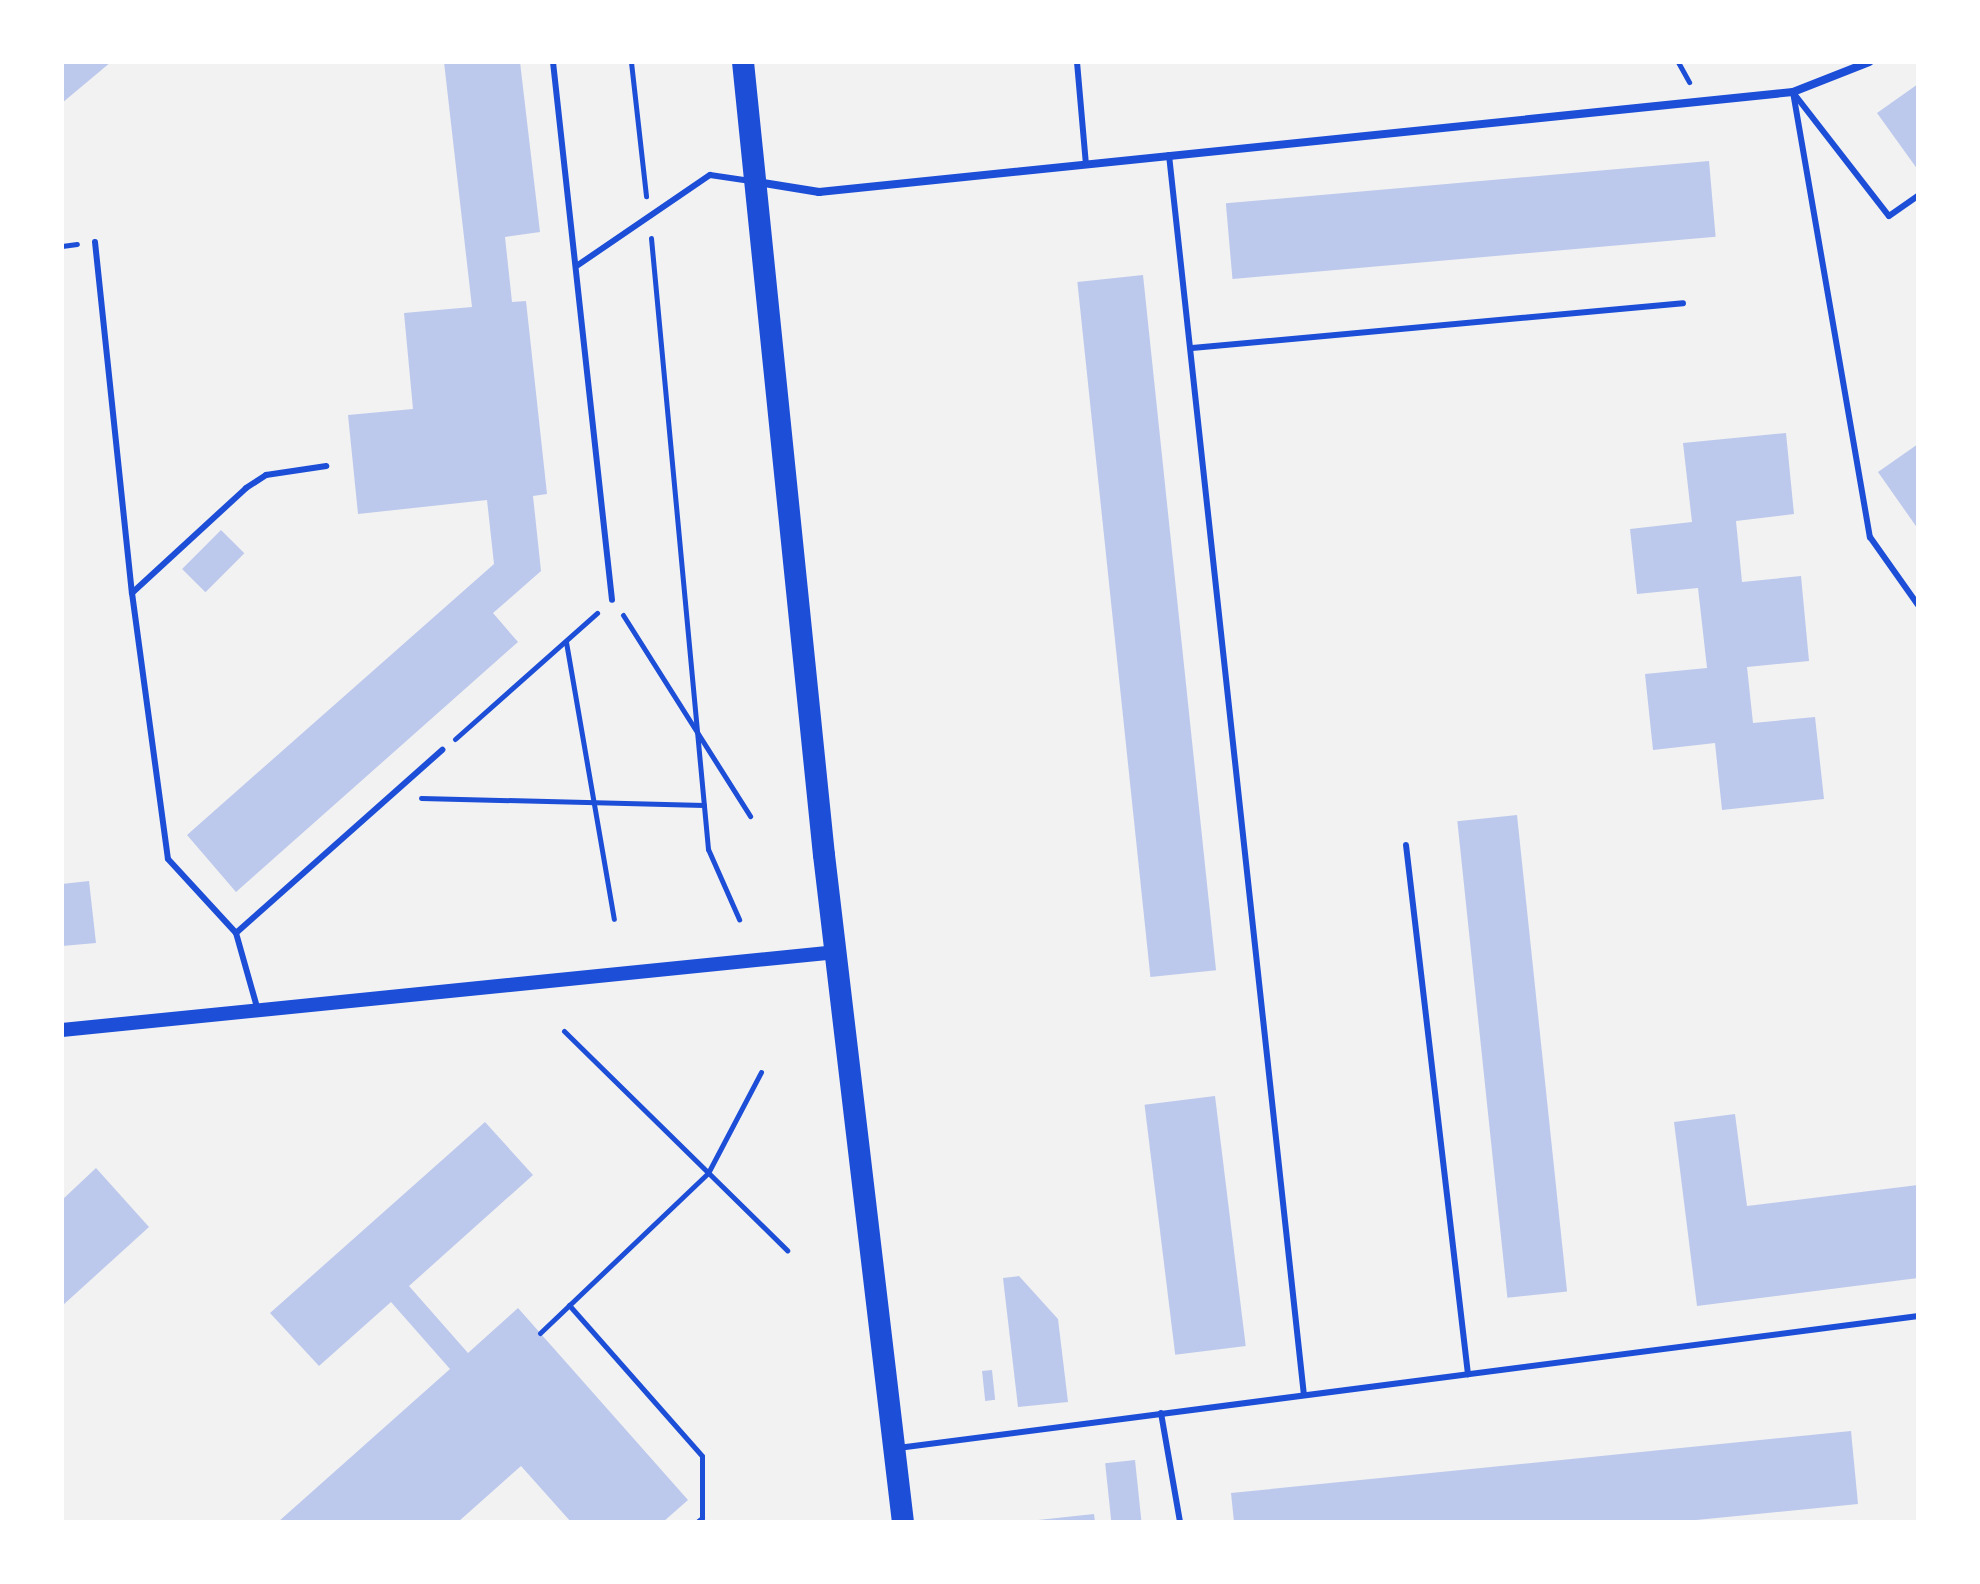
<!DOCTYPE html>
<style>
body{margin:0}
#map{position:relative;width:1980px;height:1584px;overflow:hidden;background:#f2f2f2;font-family:Merriweather,serif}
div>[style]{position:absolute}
.building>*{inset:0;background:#bdc9ec;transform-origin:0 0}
.path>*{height:5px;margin:-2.5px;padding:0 2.5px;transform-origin:2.5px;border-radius:2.5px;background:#1d4ed8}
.service>*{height:6px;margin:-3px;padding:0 3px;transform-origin:3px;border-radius:3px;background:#1d4ed8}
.minor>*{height:8px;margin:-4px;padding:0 4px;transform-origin:4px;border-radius:4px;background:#1d4ed8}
.tertiary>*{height:14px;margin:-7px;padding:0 7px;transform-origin:7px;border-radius:7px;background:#1d4ed8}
.trunk>*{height:22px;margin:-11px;padding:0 11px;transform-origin:11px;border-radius:11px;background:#1d4ed8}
span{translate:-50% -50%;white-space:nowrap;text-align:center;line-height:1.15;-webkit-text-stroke:6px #fff;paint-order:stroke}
.frame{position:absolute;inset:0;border:64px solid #fff;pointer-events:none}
</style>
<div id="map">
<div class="building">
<i style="clip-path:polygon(62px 62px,111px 62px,62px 103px)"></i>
<i style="clip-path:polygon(444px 62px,520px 62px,540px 232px,505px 237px,512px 302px,526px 301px,547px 494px,533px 496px,541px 571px,493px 613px,518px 642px,236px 892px,187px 835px,494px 564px,487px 500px,358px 514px,348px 415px,413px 409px,404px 313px,472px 307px)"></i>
<i style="clip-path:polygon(1918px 84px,1918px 170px,1877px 113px)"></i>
<i style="left:1709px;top:161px;width:76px;height:485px;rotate:85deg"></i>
<i style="left:1143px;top:275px;width:699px;height:66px;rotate:84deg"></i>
<i style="clip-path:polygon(1786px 433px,1794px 514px,1736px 521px,1742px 582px,1801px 576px,1809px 661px,1747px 667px,1753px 723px,1815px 717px,1824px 799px,1722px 810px,1715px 743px,1653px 750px,1645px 674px,1707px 668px,1698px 588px,1637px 594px,1630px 529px,1692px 522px,1683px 443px)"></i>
<i style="clip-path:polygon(1918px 444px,1918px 529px,1878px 472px)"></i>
<i style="left:221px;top:530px;width:33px;height:55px;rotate:45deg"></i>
<i style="left:1517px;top:815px;width:479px;height:60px;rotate:84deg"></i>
<i style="clip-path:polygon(89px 881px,96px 943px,62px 946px,62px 884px)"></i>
<i style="left:1215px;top:1096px;width:252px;height:71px;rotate:83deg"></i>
<i style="clip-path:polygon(1735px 1114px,1747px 1206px,1918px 1185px,1918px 1278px,1697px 1306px,1674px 1122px)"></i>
<i style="clip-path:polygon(485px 1122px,533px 1175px,409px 1286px,468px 1353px,518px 1308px,688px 1500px,663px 1522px,571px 1522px,521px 1466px,458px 1522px,278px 1522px,450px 1369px,391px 1302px,319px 1366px,270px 1313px)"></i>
<i style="clip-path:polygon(96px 1168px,149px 1227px,62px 1306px,62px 1200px)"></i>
<i style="clip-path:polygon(1019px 1276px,1058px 1319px,1068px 1402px,1018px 1407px,1003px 1278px)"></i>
<i style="left:992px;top:1370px;width:30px;height:10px;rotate:84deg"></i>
<i style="clip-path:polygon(1851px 1431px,1858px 1504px,1676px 1522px,1234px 1522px,1231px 1493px)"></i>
<i style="left:1135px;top:1460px;width:62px;height:30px;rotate:84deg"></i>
<i style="clip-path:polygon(1094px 1514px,1095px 1522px,1038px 1522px,1038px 1520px)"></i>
</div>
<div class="path">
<i style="left:631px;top:62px;width:135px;rotate:83.6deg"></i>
<i style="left:1678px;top:62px;width:23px;rotate:61deg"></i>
<i style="left:651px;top:238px;width:614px;rotate:84.67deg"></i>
<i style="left:708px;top:849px;width:77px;rotate:66.1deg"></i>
<i style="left:62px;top:246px;width:15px;rotate:-8deg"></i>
<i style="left:623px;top:615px;width:238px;rotate:57.7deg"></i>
<i style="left:566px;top:642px;width:281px;rotate:80.2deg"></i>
<i style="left:455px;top:739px;width:190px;rotate:-41.6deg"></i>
<i style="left:421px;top:798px;width:283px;rotate:1.4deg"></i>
<i style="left:564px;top:1031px;width:313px;rotate:44.5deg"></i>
<i style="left:569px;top:1305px;width:201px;rotate:48.6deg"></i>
<i style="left:702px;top:1456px;width:62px;rotate:90deg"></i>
<i style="left:702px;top:1518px;width:6px;rotate:141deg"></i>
<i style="left:540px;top:1333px;width:232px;rotate:-43.6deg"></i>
<i style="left:708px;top:1173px;width:114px;rotate:-62.3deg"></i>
</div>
<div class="service">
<i style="left:553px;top:62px;width:541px;rotate:83.74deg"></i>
<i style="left:1077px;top:62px;width:102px;rotate:85deg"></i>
<i style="left:1793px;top:92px;width:452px;rotate:80.2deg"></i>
<i style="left:1870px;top:537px;width:83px;rotate:54.8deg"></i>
<i style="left:1795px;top:95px;width:153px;rotate:52.2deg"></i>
<i style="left:1889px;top:216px;width:35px;rotate:-35deg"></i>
<i style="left:1169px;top:155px;width:1247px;rotate:83.79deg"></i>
<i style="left:95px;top:242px;width:353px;rotate:84deg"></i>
<i style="left:132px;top:593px;width:268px;rotate:82.3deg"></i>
<i style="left:168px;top:859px;width:100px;rotate:47.4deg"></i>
<i style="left:236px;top:933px;width:81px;rotate:74.2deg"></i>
<i style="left:578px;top:265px;width:160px;rotate:-34.3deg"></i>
<i style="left:710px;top:175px;width:41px;rotate:8.3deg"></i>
<i style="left:1192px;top:348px;width:493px;rotate:-5.2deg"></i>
<i style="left:132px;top:593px;width:155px;rotate:-42.6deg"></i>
<i style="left:246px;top:488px;width:24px;rotate:-33deg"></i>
<i style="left:266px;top:475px;width:61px;rotate:-8.5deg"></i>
<i style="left:1406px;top:845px;width:533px;rotate:83.32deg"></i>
<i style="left:236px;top:933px;width:276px;rotate:-41.6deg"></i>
<i style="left:1161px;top:1413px;width:111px;rotate:80.1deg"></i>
<i style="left:898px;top:1448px;width:1029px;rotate:-7.37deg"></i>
</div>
<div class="minor">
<i style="left:757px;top:182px;width:63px;rotate:9.2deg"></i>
<i style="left:819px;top:192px;width:979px;rotate:-5.86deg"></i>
<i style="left:1793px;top:92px;width:82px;rotate:-21.5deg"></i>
</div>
<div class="tertiary">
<i style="left:62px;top:1030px;width:779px;rotate:-5.75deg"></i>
</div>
<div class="trunk">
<i style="left:743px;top:62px;width:797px;rotate:84.17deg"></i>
<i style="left:824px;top:855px;width:672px;rotate:83.25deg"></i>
</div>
<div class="frame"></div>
</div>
